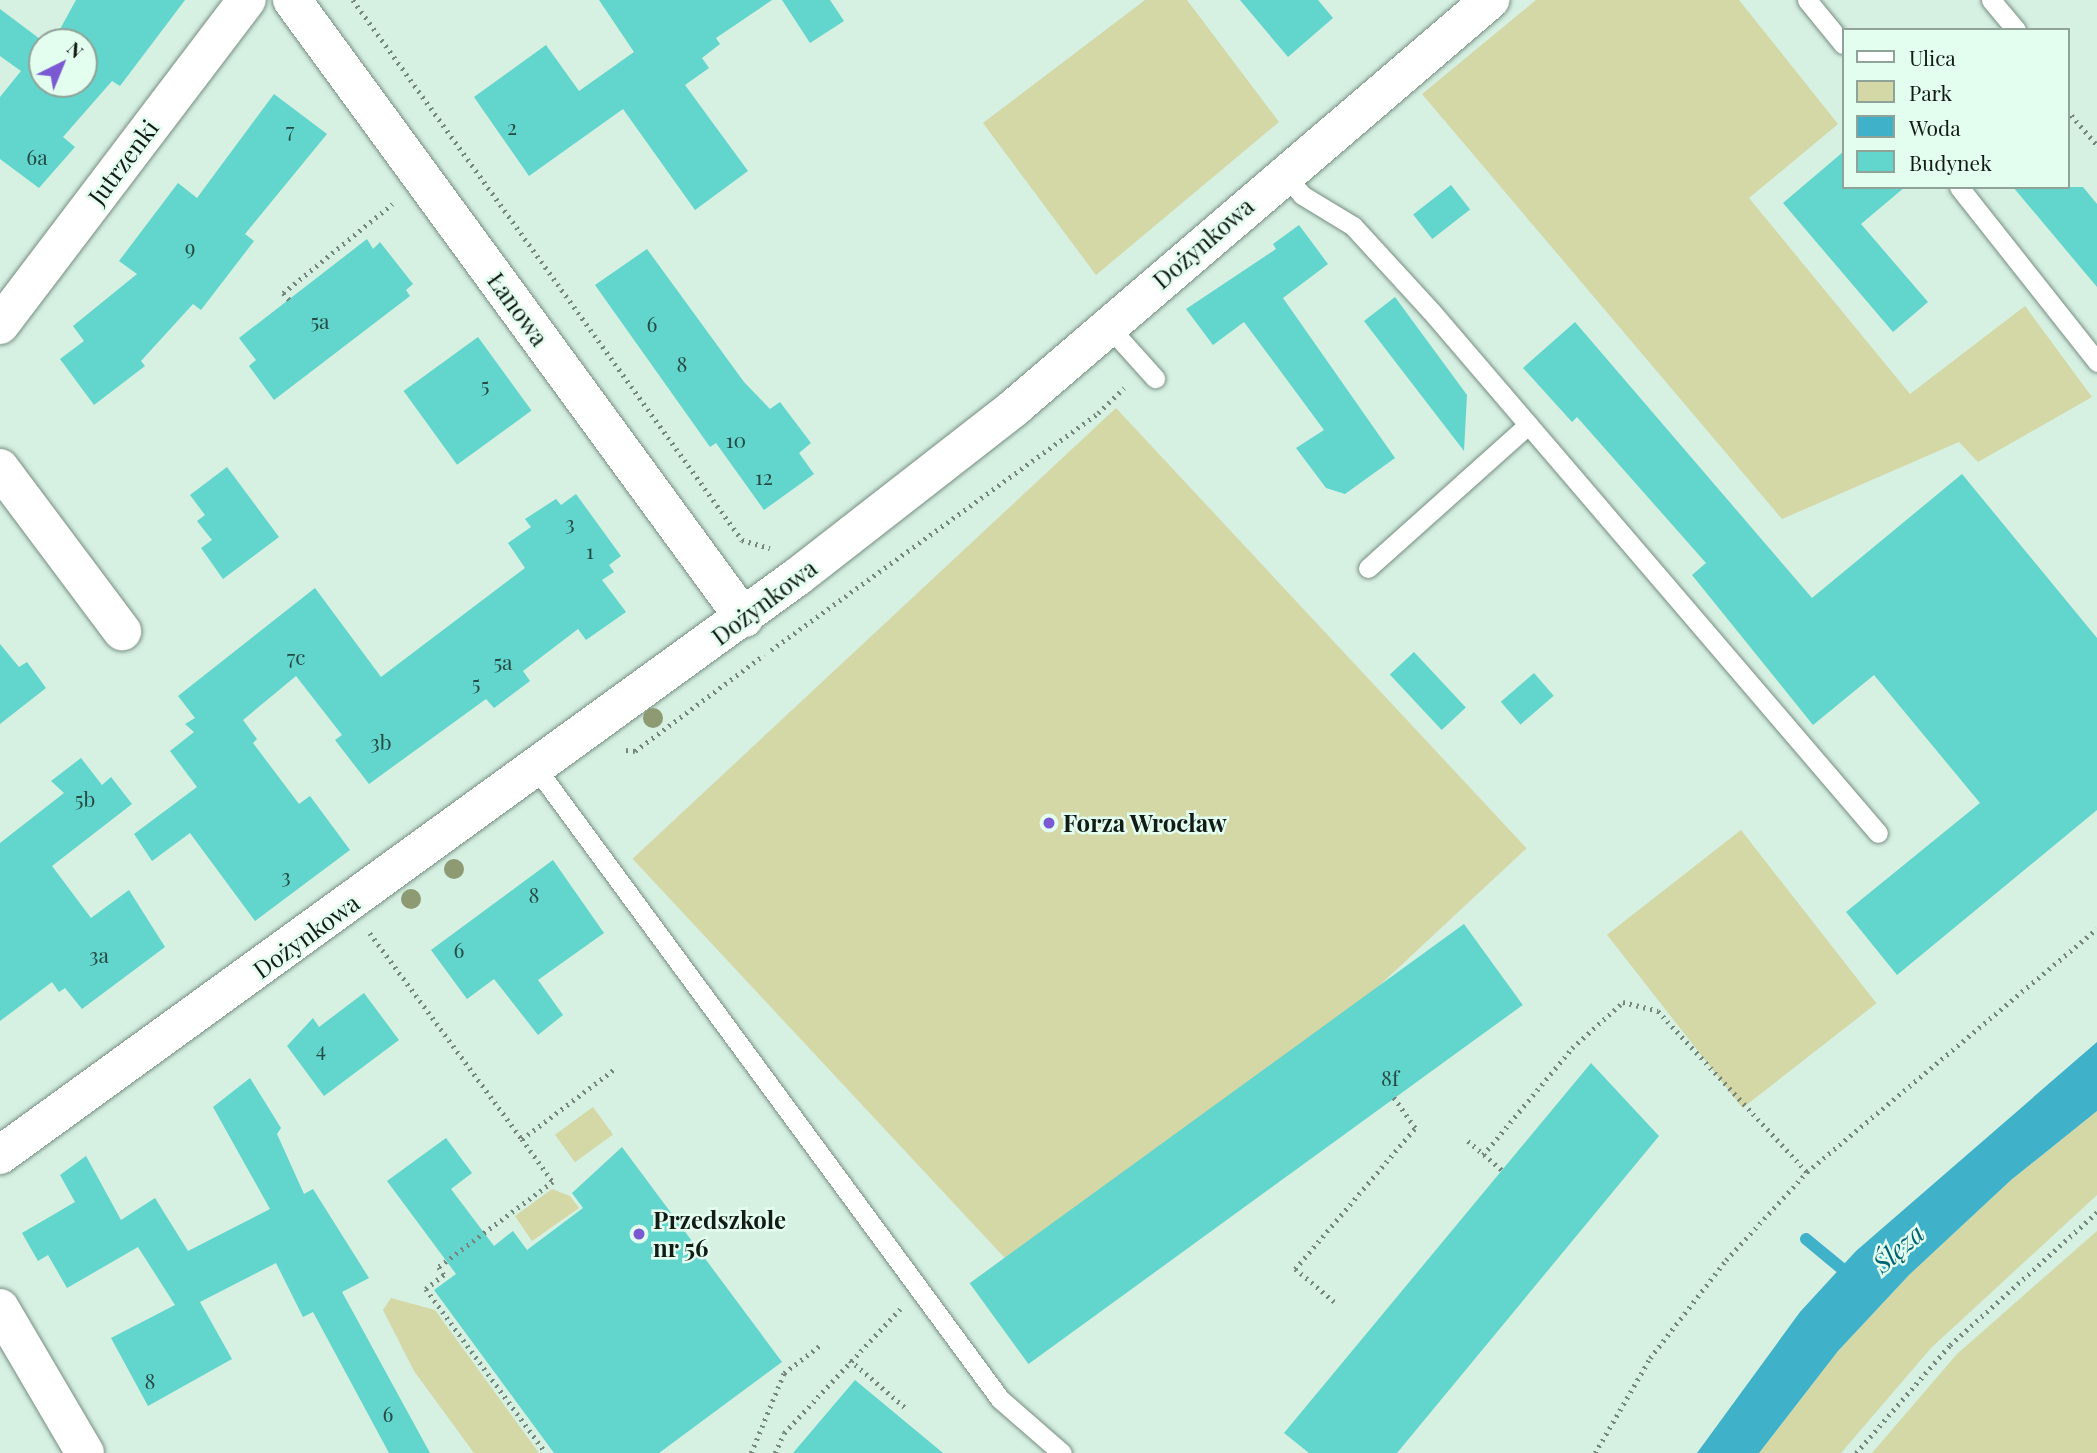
<!DOCTYPE html>
<meta charset="utf-8">
<style>
body{margin:0}
#map{position:relative;width:2097px;height:1453px;overflow:hidden;background:#d6f0e2;font-family:"Playfair Display",serif}
div>[style]{position:absolute}
.green>*{inset:0;background:#d4d7a6;transform-origin:0 0}
.water>*{inset:0;background:#3fb1c9}
.stream>*{height:12px;margin:-6px;padding:0 6px;transform-origin:6px;border-radius:6px;background:#3fb1c9}
.building>*{inset:0;background:#62d5cc;transform-origin:0 0}
.path>*{height:4.5px;margin-top:-2.25px;transform-origin:0;background:repeating-linear-gradient(90deg,#76877e 0 2px,transparent 0 7px)}
.roads{filter:drop-shadow(0 0 2px #768e81) drop-shadow(0 0 2px #768e81)}
.service>*{height:19px;margin:-9.5px;padding:0 9.5px;transform-origin:9.5px;border-radius:9.5px;background:#fff}
.minor>*{height:38px;margin:-19px;padding:0 19px;transform-origin:19px;border-radius:19px;background:#fff}
.trees>*{width:20px;height:20px;margin:-10px;border-radius:50%;background:#8d9a72}
.dots>*{width:19px;height:19px;translate:-50% -50%;box-sizing:border-box;border:4px solid #e3fdef;border-radius:50%}
span{translate:-50% -50%;white-space:nowrap;text-align:center;line-height:1.15;-webkit-text-stroke:5px #e3fdef;paint-order:stroke}
.number-label{font-size:21px;color:#264a44}
.number-label span{-webkit-text-stroke-width:0}
.street-label{font-size:24px;color:#121b16}
.poi-label{font-size:24px;color:#121b16;font-weight:700}
.left{translate:0 -50%;text-align:left}
.water-label{font-size:26px;color:#006373;font-style:italic}
.legend{position:absolute;left:1842px;top:28px;width:228px;height:161px;box-sizing:border-box;background:#e3fdef;border:2px solid #8fa398;margin:0;padding:9px 12px;list-style:none;font-size:21px;color:#121b16}
.legend li{display:flex;align-items:center;gap:14px;height:35px}
.legend b{width:35px;border:2px solid #8fa398}
.north{position:absolute;left:28px;top:28px;width:70px;height:70px;box-sizing:border-box;background:#e3fdef;border:2px solid #8fa398;border-radius:50%;rotate:43deg;font-size:19px;font-weight:700;line-height:28px;text-align:center;color:#121b16}
.north::after{content:'';display:block;margin:auto;width:24px;height:32px;background:#7a59d3;clip-path:polygon(50% 0,100% 100%,50% 72%,0 100%)}
</style>
<div id="map">
<div class="green">
<i style="clip-path:polygon(1145px 0,1187px 0,1279px 122px,1096px 275px,983px 123px)"></i>
<i style="clip-path:polygon(1536px 0,1739px 0,1838px 124px,1749px 198px,1910px 394px,2025px 306px,2092px 397px,1978px 462px,1959px 442px,1782px 519px,1422px 94px)"></i>
<i style="left:1116px;top:408px;width:602px;height:661px;rotate:47deg"></i>
<i style="left:1741px;top:830px;width:220px;height:170px;rotate:52deg"></i>
<i style="left:593px;top:1107px;width:34px;height:47px;rotate:54deg"></i>
<i style="clip-path:polygon(2097px 1111px,2097px 1195px,1931px 1348px,1841px 1453px,1759px 1453px,1838px 1351px,1909px 1275px,2011px 1180px)"></i>
<i style="clip-path:polygon(552px 1189px,570px 1196px,579px 1208px,532px 1241px,515px 1216px)"></i>
<i style="clip-path:polygon(2097px 1231px,2097px 1453px,1872px 1453px,1957px 1354px)"></i>
<i style="clip-path:polygon(391px 1298px,435px 1310px,539px 1453px,474px 1453px,414px 1371px,383px 1310px)"></i>
</div>
<div class="water">
<i style="clip-path:polygon(2097px 1042px,2097px 1111px,2011px 1180px,1909px 1275px,1838px 1351px,1759px 1453px,1697px 1453px,1800px 1312px,1856px 1251px)"></i>
</div>
<div class="stream">
<i style="left:1806px;top:1239px;width:45px;rotate:39.6deg"></i>
</div>
<div class="building">
<i style="clip-path:polygon(76px 0,185px 0,120px 86px,112px 81px,63px 137px,75px 147px,39px 188px,0 159px,0 97px,21px 71px,0 56px,0 9px,44px 42px,42px 84px,84px 84px,84px 42px,53px 42px)"></i>
<i style="clip-path:polygon(599px 0,772px 0,716px 38px,720px 44px,702px 58px,709px 68px,685px 85px,748px 171px,695px 210px,623px 109px,529px 176px,474px 97px,546px 45px,579px 91px,634px 52px)"></i>
<i style="clip-path:polygon(782px 0,830px 0,844px 21px,810px 43px)"></i>
<i style="clip-path:polygon(1240px 0,1318px 0,1333px 18px,1288px 57px)"></i>
<i style="clip-path:polygon(274px 94px,327px 134px,245px 234px,254px 241px,201px 310px,193px 304px,141px 361px,145px 366px,94px 405px,60px 359px,84px 341px,73px 326px,137px 274px,119px 261px,178px 183px,197px 198px)"></i>
<i style="clip-path:polygon(1843px 152px,1843px 187px,1905px 187px,1861px 224px,1928px 302px,1893px 332px,1783px 203px)"></i>
<i style="left:1451px;top:185px;width:31px;height:48px;rotate:52deg"></i>
<i style="clip-path:polygon(2013px 187px,2083px 187px,2097px 204px,2097px 287px)"></i>
<i style="clip-path:polygon(1299px 225px,1328px 264px,1283px 298px,1395px 458px,1345px 494px,1326px 488px,1296px 448px,1324px 430px,1244px 322px,1213px 345px,1186px 309px,1276px 249px,1273px 244px)"></i>
<i style="clip-path:polygon(367px 239px,373px 249px,380px 242px,413px 284px,406px 290px,410px 296px,274px 400px,249px 366px,256px 360px,239px 338px)"></i>
<i style="clip-path:polygon(647px 249px,744px 382px,770px 409px,780px 402px,811px 443px,799px 453px,814px 474px,764px 510px,716px 443px,710px 447px,595px 285px)"></i>
<i style="clip-path:polygon(1395px 297px,1467px 395px,1464px 451px,1364px 321px)"></i>
<i style="clip-path:polygon(1575px 322px,1812px 598px,1962px 474px,2097px 638px,2097px 810px,1897px 975px,1846px 912px,1980px 803px,1874px 675px,1813px 725px,1692px 575px,1706px 563px,1577px 417px,1572px 422px,1523px 368px)"></i>
<i style="left:478px;top:337px;width:91px;height:92px;rotate:54deg"></i>
<i style="clip-path:polygon(227px 467px,279px 537px,223px 579px,201px 548px,212px 540px,197px 521px,205px 515px,190px 495px)"></i>
<i style="clip-path:polygon(576px 494px,621px 556px,609px 565px,614px 572px,602px 580px,626px 612px,586px 640px,578px 629px,523px 671px,530px 681px,494px 708px,486px 699px,369px 784px,335px 740px,342px 735px,296px 676px,243px 720px,257px 739px,253px 743px,299px 804px,310px 796px,350px 850px,255px 921px,190px 833px,152px 861px,134px 834px,197px 787px,170px 751px,194px 732px,185px 724px,195px 718px,178px 696px,315px 588px,381px 677px,525px 568px,508px 543px,531px 527px,525px 519px,556px 499px,561px 505px)"></i>
<i style="clip-path:polygon(0 644px,19px 667px,27px 662px,46px 688px,0 724px)"></i>
<i style="left:1414px;top:652px;width:76px;height:33px;rotate:47deg"></i>
<i style="left:1534px;top:673px;width:30px;height:44px;rotate:49deg"></i>
<i style="clip-path:polygon(81px 758px,102px 785px,111px 777px,132px 804px,52px 866px,91px 918px,129px 890px,165px 947px,82px 1009px,65px 988px,59px 992px,52px 982px,0 1021px,0 843px,64px 793px,51px 781px)"></i>
<i style="clip-path:polygon(553px 860px,604px 933px,538px 980px,563px 1015px,538px 1035px,494px 979px,467px 999px,431px 950px)"></i>
<i style="left:1464px;top:924px;width:100px;height:611px;rotate:54deg"></i>
<i style="clip-path:polygon(364px 993px,399px 1040px,324px 1096px,287px 1046px,313px 1018px,319px 1027px)"></i>
<i style="clip-path:polygon(1591px 1063px,1659px 1136px,1397px 1453px,1309px 1453px,1284px 1433px)"></i>
<i style="clip-path:polygon(250px 1078px,281px 1128px,277px 1134px,304px 1194px,313px 1189px,369px 1278px,342px 1292px,430px 1453px,389px 1453px,313px 1312px,303px 1317px,276px 1263px,200px 1302px,232px 1359px,148px 1406px,111px 1338px,175px 1305px,138px 1247px,67px 1288px,48px 1255px,38px 1261px,22px 1233px,75px 1202px,60px 1175px,86px 1156px,121px 1220px,155px 1198px,188px 1251px,270px 1209px,213px 1107px)"></i>
<i style="clip-path:polygon(446px 1138px,472px 1173px,451px 1189px,494px 1246px,513px 1231px,527px 1250px,583px 1208px,572px 1193px,622px 1147px,782px 1362px,659px 1453px,554px 1453px,434px 1290px,456px 1274px,387px 1181px)"></i>
<i style="clip-path:polygon(855px 1380px,943px 1453px,793px 1453px)"></i>
</div>
<div class="path">
<i style="left:353px;top:0;width:666px;rotate:54.23deg"></i>
<i style="left:742px;top:540px;width:29px;rotate:16deg"></i>
<i style="left:2067px;top:110px;width:46px;rotate:49.4deg"></i>
<i style="left:289px;top:300px;width:9px;rotate:-131deg"></i>
<i style="left:283px;top:293px;width:141px;rotate:-39.2deg"></i>
<i style="left:771px;top:650px;width:404px;rotate:-35.9deg"></i>
<i style="left:1098px;top:413px;width:36px;rotate:-44deg"></i>
<i style="left:626px;top:750px;width:9px;rotate:6deg"></i>
<i style="left:635px;top:751px;width:161px;rotate:-36.7deg"></i>
<i style="left:370px;top:933px;width:256px;rotate:53.6deg"></i>
<i style="left:522px;top:1139px;width:118px;rotate:-37.1deg"></i>
<i style="left:522px;top:1139px;width:53px;rotate:54.2deg"></i>
<i style="left:553px;top:1182px;width:142px;rotate:143.3deg"></i>
<i style="left:439px;top:1267px;width:9px;rotate:58deg"></i>
<i style="left:444px;top:1275px;width:23px;rotate:142deg"></i>
<i style="left:426px;top:1289px;width:203px;rotate:53.8deg"></i>
<i style="left:1468px;top:1141px;width:45px;rotate:40.5deg"></i>
<i style="left:1483px;top:1155px;width:139px;rotate:-50.2deg"></i>
<i style="left:1572px;top:1048px;width:69px;rotate:-42deg"></i>
<i style="left:1623px;top:1002px;width:36px;rotate:14deg"></i>
<i style="left:1658px;top:1011px;width:219px;rotate:47.2deg"></i>
<i style="left:1334px;top:1302px;width:51px;rotate:-139.8deg"></i>
<i style="left:1295px;top:1269px;width:185px;rotate:-49.6deg"></i>
<i style="left:1415px;top:1128px;width:42px;rotate:-125.2deg"></i>
<i style="left:850px;top:1360px;width:75px;rotate:40.7deg"></i>
<i style="left:751px;top:1453px;width:87px;rotate:-67.6deg"></i>
<i style="left:784px;top:1373px;width:48px;rotate:-37.3deg"></i>
<i style="left:775px;top:1453px;width:22px;rotate:-66deg"></i>
<i style="left:784px;top:1433px;width:170px;rotate:-46.9deg"></i>
<i style="left:1595px;top:1453px;width:110px;rotate:-59.9deg"></i>
<i style="left:1650px;top:1358px;width:124px;rotate:-52.2deg"></i>
<i style="left:1726px;top:1260px;width:120px;rotate:-47.4deg"></i>
<i style="left:1807px;top:1172px;width:378px;rotate:-40deg"></i>
<i style="left:1856px;top:1453px;width:143px;rotate:-49deg"></i>
<i style="left:1950px;top:1345px;width:198px;rotate:-42.1deg"></i>
</div>
<div class="roads">
<div class="service">
<i style="left:1807px;top:0;width:57px;rotate:50.7deg"></i>
<i style="left:1991px;top:0;width:39px;rotate:50deg"></i>
<i style="left:1284px;top:174px;width:28px;rotate:49deg"></i>
<i style="left:1302px;top:195px;width:60px;rotate:31.3deg"></i>
<i style="left:1353px;top:226px;width:115px;rotate:47.5deg"></i>
<i style="left:1431px;top:311px;width:687px;rotate:49.43deg"></i>
<i style="left:1959px;top:187px;width:223px;rotate:51.7deg"></i>
<i style="left:1109px;top:327px;width:69px;rotate:48deg"></i>
<i style="left:1368px;top:568px;width:215px;rotate:-41.8deg"></i>
<i style="left:536px;top:768px;width:783px;rotate:53.67deg"></i>
<i style="left:1000px;top:1399px;width:82px;rotate:41.1deg"></i>
</div>
<div class="minor">
<i style="left:292px;top:0;width:766px;rotate:53.82deg"></i>
<i style="left:0;top:325px;width:408px;rotate:-52.8deg"></i>
<i style="left:0;top:468px;width:204px;rotate:53.2deg"></i>
<i style="left:0;top:1155px;width:985px;rotate:-35.95deg"></i>
<i style="left:797px;top:577px;width:276px;rotate:-37.9deg"></i>
<i style="left:1015px;top:407px;width:626px;rotate:-40.59deg"></i>
<i style="left:0;top:1308px;width:168px;rotate:59.6deg"></i>
</div>
</div>
<div class="trees">
<i style="left:653px;top:718px"></i>
<i style="left:454px;top:869px"></i>
<i style="left:411px;top:899px"></i>
</div>
<div class="dots">
<i style="left:1049px;top:823px;background:#7a59d3"></i>
<i style="left:639px;top:1234px;background:#7a59d3"></i>
</div>
<div class="number-label">
<span style="left:512px;top:126px">2</span>
<span style="left:290px;top:129px">7</span>
<span style="left:37px;top:156px">6a</span>
<span style="left:190px;top:246px">9</span>
<span style="left:320px;top:320px">5a</span>
<span style="left:652px;top:323px">6</span>
<span style="left:682px;top:363px">8</span>
<span style="left:485px;top:384px">5</span>
<span style="left:736px;top:439px">10</span>
<span style="left:764px;top:476px">12</span>
<span style="left:570px;top:522px">3</span>
<span style="left:590px;top:550px">1</span>
<span style="left:296px;top:656px">7c</span>
<span style="left:503px;top:661px">5a</span>
<span style="left:476px;top:682px">5</span>
<span style="left:381px;top:741px">3b</span>
<span style="left:85px;top:798px">5b</span>
<span style="left:286px;top:875px">3</span>
<span style="left:534px;top:894px">8</span>
<span style="left:459px;top:949px">6</span>
<span style="left:99px;top:954px">3a</span>
<span style="left:321px;top:1048px">4</span>
<span style="left:1390px;top:1077px">8f</span>
<span style="left:150px;top:1380px">8</span>
<span style="left:388px;top:1413px">6</span>
</div>
<div class="street-label">
<span style="left:123px;top:162px;rotate:-53deg">Jutrzenki</span>
<span style="left:1203px;top:243px;rotate:-41deg">Dożynkowa</span>
<span style="left:518px;top:309px;rotate:54deg">Łanowa</span>
<span style="left:764px;top:602px;rotate:-37deg">Dożynkowa</span>
<span style="left:306px;top:936px;rotate:-36deg">Dożynkowa</span>
</div>
<div class="poi-label">
<span class="left" style="left:1063px;top:823px">Forza Wrocław</span>
<span class="left" style="left:653px;top:1234px">Przedszkole<br>nr 56</span>
</div>
<div class="water-label">
<span style="left:1898px;top:1248px;rotate:-41deg">Ślęza</span>
</div>
<ul class="legend">
<li><b style="height:9px;background:#fff"></b>Ulica</li>
<li><b style="height:19px;background:#d4d7a6"></b>Park</li>
<li><b style="height:19px;background:#3fb1c9"></b>Woda</li>
<li><b style="height:19px;background:#62d5cc"></b>Budynek</li>
</ul>
<div class="north">N</div>
</div>
